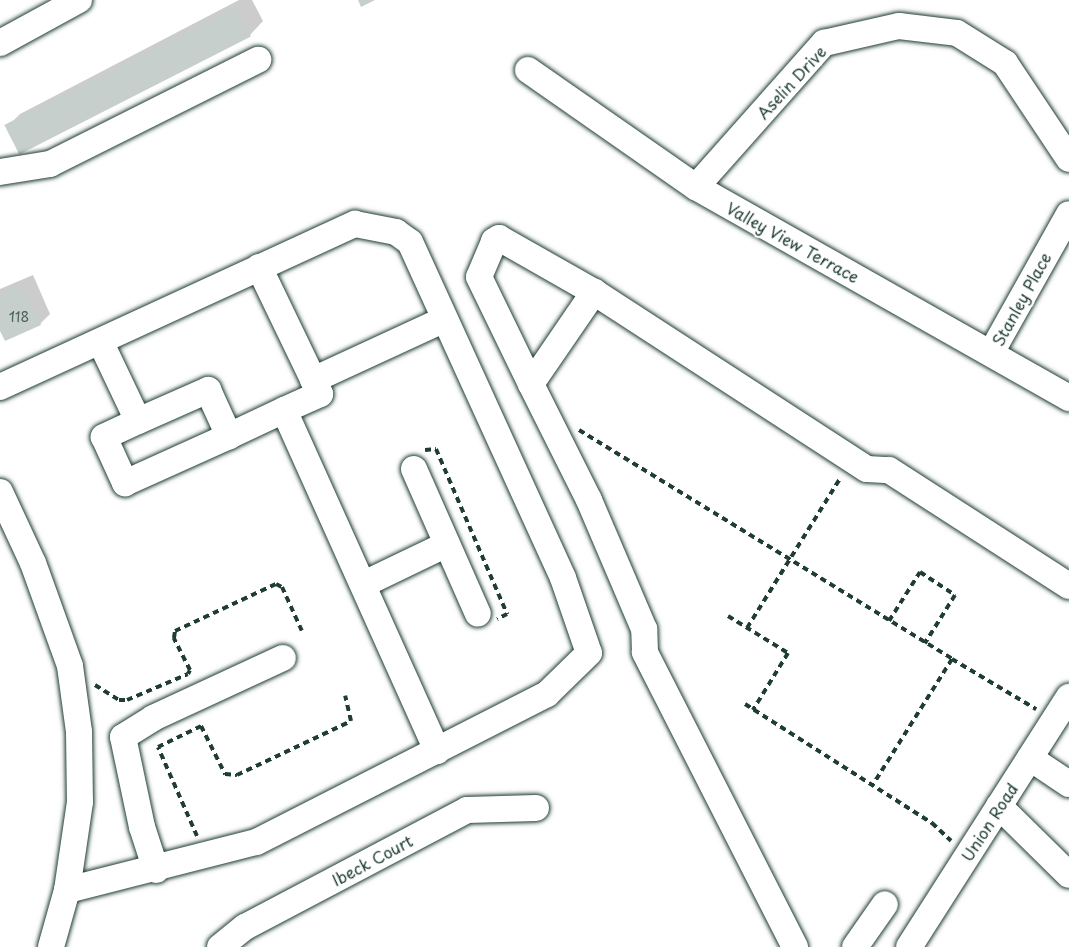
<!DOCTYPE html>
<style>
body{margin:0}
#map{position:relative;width:1069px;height:947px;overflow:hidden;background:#fff;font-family:"Playpen Sans",sans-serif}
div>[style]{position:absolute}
.shadow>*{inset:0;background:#0003}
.building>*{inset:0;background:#c7cfcc;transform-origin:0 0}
.path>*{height:4px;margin-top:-2px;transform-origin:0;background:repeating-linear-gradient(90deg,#1f3d34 0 6px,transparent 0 10.5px)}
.roads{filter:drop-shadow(0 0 2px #1f3d34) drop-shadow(0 0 2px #1f3d34)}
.minor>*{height:26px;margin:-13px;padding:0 13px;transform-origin:13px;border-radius:13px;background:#fff}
span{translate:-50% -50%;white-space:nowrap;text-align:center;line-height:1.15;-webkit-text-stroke:4.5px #fff;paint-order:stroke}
.number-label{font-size:14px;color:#49625a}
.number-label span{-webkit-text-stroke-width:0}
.street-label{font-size:16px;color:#1f3d34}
</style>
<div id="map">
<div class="shadow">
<i style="clip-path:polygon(239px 0,252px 0,263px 21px,250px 35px,7px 127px,20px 114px)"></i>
<i style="clip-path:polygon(33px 275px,50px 314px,40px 324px,0 327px,0 289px)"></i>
</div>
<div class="building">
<i style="clip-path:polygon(358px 0,375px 0,361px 7px)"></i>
<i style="left:236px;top:7px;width:33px;height:260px;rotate:63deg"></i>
<i style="clip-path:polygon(22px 284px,41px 325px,5px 341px,0 331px,0 294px)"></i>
</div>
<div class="path">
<i style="left:579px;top:430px;width:438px;rotate:31.5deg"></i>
<i style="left:952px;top:659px;width:150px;rotate:122.2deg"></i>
<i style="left:425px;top:450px;width:11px;rotate:-5deg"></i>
<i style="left:436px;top:449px;width:180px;rotate:66.7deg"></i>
<i style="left:507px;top:614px;width:11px;rotate:153deg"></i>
<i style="left:728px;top:616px;width:70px;rotate:31.7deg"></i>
<i style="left:788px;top:653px;width:67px;rotate:121.6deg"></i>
<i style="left:889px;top:621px;width:58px;rotate:-57.7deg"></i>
<i style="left:920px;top:572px;width:42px;rotate:33.3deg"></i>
<i style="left:955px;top:595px;width:57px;rotate:122deg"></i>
<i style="left:747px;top:628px;width:178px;rotate:-58.1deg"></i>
<i style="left:952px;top:659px;width:98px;rotate:30.8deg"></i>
<i style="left:95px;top:685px;width:28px;rotate:32deg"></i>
<i style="left:119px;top:700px;width:8px"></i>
<i style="left:127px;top:700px;width:66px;rotate:-23.1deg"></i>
<i style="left:188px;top:674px;width:4px;rotate:-63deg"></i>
<i style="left:190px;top:670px;width:36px;rotate:-117deg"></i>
<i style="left:174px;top:638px;width:7px;rotate:-82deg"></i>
<i style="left:175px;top:631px;width:111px;rotate:-25deg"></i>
<i style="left:276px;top:584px;width:7px;rotate:27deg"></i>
<i style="left:282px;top:587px;width:48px;rotate:65.6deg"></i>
<i style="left:745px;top:704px;width:222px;rotate:32.5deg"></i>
<i style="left:932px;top:823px;width:26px;rotate:43deg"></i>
<i style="left:197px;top:836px;width:97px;rotate:-113.7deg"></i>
<i style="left:158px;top:747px;width:48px;rotate:-26deg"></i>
<i style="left:201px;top:726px;width:54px;rotate:63.4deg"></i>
<i style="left:225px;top:774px;width:12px;rotate:5deg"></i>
<i style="left:237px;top:775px;width:126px;rotate:-25.3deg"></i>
<i style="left:351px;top:721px;width:26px;rotate:-103deg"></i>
</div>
<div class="roads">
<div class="minor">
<i style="left:0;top:43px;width:90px;rotate:-28.6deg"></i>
<i style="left:528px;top:70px;width:205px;rotate:34.9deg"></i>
<i style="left:696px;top:187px;width:429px;rotate:29.5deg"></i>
<i style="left:0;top:172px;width:51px;rotate:-9.1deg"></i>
<i style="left:50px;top:164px;width:233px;rotate:-26.6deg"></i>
<i style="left:696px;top:187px;width:193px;rotate:-48.4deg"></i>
<i style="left:824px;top:43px;width:77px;rotate:-12.8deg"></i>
<i style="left:899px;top:26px;width:58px;rotate:6.9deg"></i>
<i style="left:957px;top:33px;width:57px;rotate:32deg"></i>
<i style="left:1005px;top:63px;width:115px;rotate:56.3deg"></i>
<i style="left:259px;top:267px;width:141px;rotate:64.3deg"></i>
<i style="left:320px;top:394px;width:39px;rotate:156deg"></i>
<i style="left:101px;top:343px;width:86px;rotate:64.6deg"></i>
<i style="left:138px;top:421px;width:77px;rotate:-23.9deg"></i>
<i style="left:208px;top:390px;width:51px;rotate:65.5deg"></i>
<i style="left:229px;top:436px;width:61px;rotate:-25.3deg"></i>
<i style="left:284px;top:410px;width:374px;rotate:65.8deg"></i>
<i style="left:991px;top:353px;width:159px;rotate:-60.7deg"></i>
<i style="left:313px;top:380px;width:145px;rotate:-24.8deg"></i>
<i style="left:531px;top:384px;width:119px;rotate:-115.9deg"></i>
<i style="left:479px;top:277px;width:39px;rotate:-67deg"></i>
<i style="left:494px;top:241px;width:6px;rotate:-31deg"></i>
<i style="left:499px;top:238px;width:109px;rotate:29.6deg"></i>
<i style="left:0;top:387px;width:391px;rotate:-24.7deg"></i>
<i style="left:355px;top:224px;width:42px;rotate:11deg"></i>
<i style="left:396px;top:232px;width:17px;rotate:36deg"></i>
<i style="left:410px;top:242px;width:369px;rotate:65.5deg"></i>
<i style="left:563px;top:578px;width:79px;rotate:70.9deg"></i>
<i style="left:589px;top:653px;width:59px;rotate:135.7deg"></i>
<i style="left:547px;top:694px;width:326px;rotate:153deg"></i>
<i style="left:256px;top:842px;width:195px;rotate:165.7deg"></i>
<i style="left:138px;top:421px;width:38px;rotate:155deg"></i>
<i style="left:104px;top:437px;width:51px;rotate:65.5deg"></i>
<i style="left:125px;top:483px;width:114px;rotate:-24.3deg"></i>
<i style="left:414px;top:469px;width:158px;rotate:66.2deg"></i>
<i style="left:0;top:492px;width:78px;rotate:65.1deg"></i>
<i style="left:33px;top:563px;width:109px;rotate:70.2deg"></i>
<i style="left:70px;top:666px;width:67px;rotate:82.2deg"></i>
<i style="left:79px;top:732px;width:70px;rotate:89.2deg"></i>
<i style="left:80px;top:802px;width:89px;rotate:98.4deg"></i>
<i style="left:67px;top:890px;width:59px;rotate:105.7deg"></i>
<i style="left:364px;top:584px;width:92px;rotate:-25.7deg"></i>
<i style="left:1030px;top:758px;width:47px;rotate:33.7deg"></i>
<i style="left:999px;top:806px;width:98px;rotate:44.6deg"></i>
<i style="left:156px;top:870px;width:45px;rotate:-108deg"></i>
<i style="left:142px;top:827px;width:92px;rotate:-101.9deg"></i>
<i style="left:123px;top:737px;width:36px;rotate:-32deg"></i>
<i style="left:153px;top:718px;width:143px;rotate:-24.8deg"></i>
<i style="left:220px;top:947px;width:32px;rotate:-39deg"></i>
<i style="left:245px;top:927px;width:251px;rotate:-27.8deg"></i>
<i style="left:467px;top:810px;width:69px;rotate:-1.7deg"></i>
<i style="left:795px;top:947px;width:331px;rotate:-117deg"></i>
<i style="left:645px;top:652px;width:23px;rotate:-92deg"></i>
<i style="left:644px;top:629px;width:140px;rotate:-113.1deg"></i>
<i style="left:589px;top:500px;width:130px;rotate:-116.6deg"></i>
<i style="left:531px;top:384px;width:112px;rotate:-55.6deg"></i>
<i style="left:594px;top:292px;width:325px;rotate:33deg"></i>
<i style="left:867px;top:469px;width:22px;rotate:3deg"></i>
<i style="left:889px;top:470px;width:214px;rotate:32.8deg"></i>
<i style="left:855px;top:947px;width:52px;rotate:-55.1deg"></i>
<i style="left:909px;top:947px;width:297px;rotate:-57.4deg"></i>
</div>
</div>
<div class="number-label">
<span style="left:19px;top:317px">118</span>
</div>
<div class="street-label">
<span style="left:791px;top:82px;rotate:-47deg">Aselin Drive</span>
<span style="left:793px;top:242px;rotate:29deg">Valley View Terrace</span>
<span style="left:1021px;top:299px;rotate:-61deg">Stanley Place</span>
<span style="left:989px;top:822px;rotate:-57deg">Union Road</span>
<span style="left:372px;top:860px;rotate:-28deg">Ibeck Court</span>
</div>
</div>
